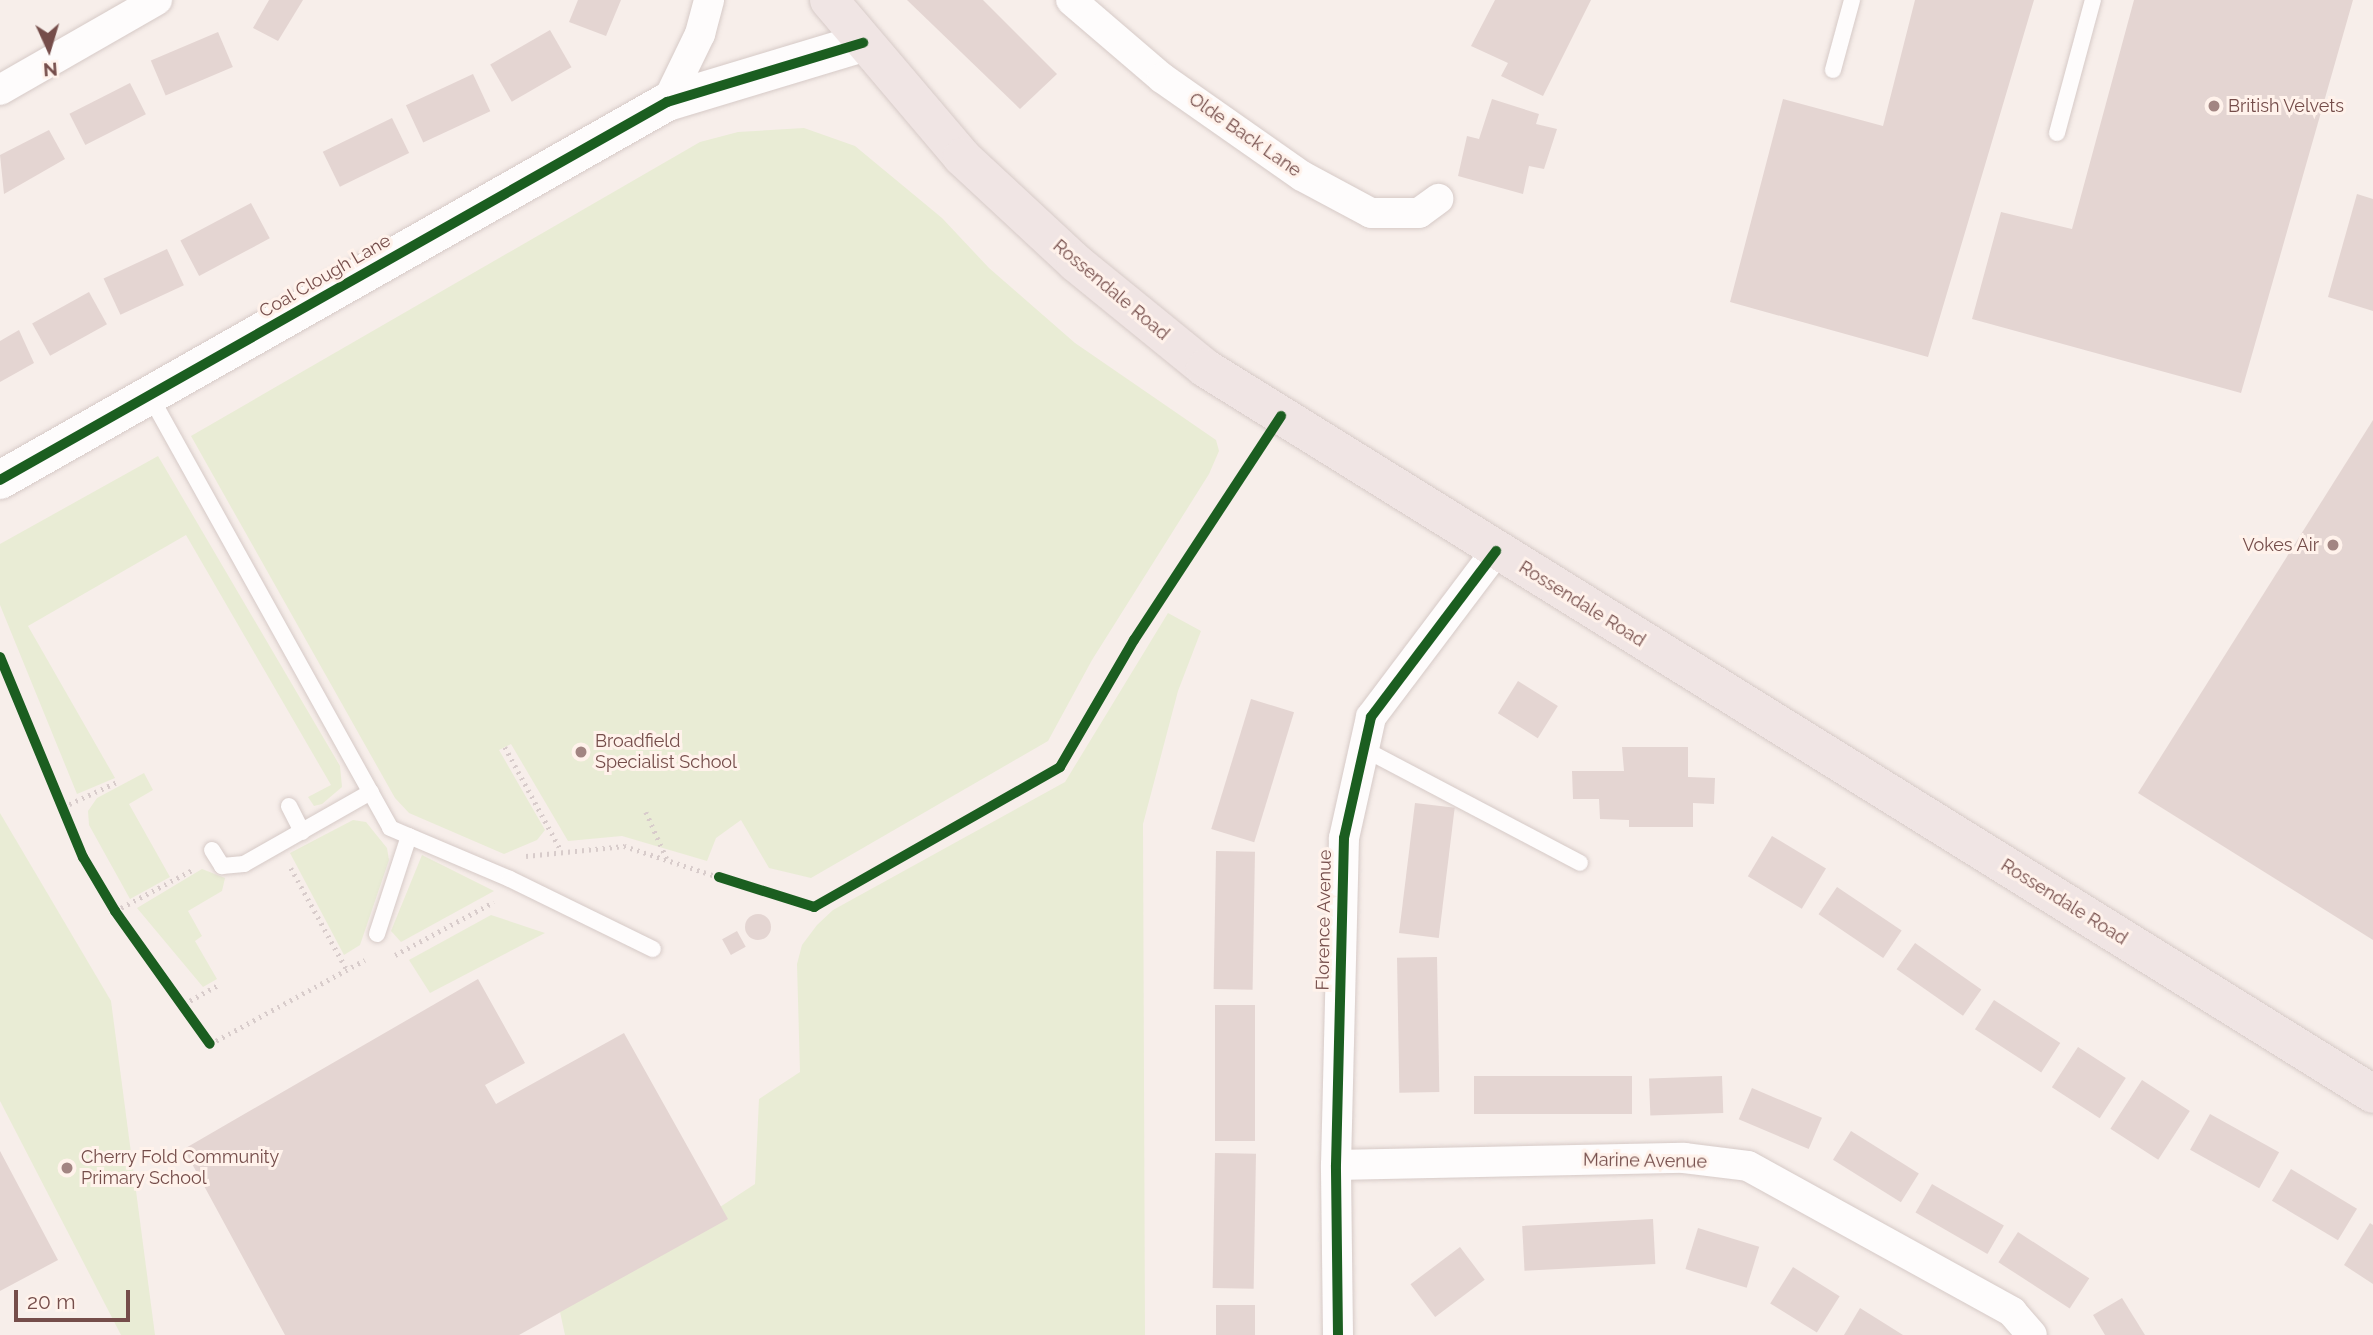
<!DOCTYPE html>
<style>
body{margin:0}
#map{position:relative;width:2373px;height:1335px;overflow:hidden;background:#f7eeea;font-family:Raleway,sans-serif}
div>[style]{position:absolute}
.green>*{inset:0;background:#e9ecd5}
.building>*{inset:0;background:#e4d5d2;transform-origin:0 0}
.round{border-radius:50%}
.path>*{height:4.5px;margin-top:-2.25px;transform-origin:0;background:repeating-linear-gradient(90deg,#d8cccb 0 2px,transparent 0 7px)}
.roads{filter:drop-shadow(0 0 2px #d6cac7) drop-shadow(0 0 2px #d6cac7)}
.lane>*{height:16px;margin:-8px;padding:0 8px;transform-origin:8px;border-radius:8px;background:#fefcfc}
.street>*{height:30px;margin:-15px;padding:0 15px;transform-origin:15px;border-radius:15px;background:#fefcfc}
.secondary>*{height:38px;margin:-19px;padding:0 19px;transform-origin:19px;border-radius:19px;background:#fefcfc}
.highway>*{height:38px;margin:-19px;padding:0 19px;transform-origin:19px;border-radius:19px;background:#f0e5e4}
.cycleway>*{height:10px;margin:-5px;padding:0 5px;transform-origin:5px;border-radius:5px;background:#1b5e20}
.dots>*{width:19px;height:19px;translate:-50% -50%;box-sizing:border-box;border:4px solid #fff2eb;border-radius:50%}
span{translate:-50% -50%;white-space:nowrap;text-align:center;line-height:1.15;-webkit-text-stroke:6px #fff2eb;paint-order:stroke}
.poi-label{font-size:18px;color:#754d4a}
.left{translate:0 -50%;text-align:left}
.right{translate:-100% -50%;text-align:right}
.street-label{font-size:18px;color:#754d4a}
.north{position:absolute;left:14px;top:14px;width:70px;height:70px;-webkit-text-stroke:5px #fff2eb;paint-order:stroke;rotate:176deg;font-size:19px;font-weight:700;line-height:28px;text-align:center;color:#754d4a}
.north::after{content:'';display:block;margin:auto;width:24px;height:32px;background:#754d4a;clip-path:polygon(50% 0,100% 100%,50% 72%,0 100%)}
.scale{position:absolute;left:14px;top:1290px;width:116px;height:32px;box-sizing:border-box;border:4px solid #754d4a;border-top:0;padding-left:9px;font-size:21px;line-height:24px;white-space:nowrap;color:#754d4a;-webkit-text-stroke:5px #fff2eb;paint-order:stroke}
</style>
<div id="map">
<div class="green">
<i style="clip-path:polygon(804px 128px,855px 146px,942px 218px,989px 268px,1075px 343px,1216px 440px,1219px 451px,1209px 474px,1092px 660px,1048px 741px,811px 878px,769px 868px,741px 820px,716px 838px,707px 861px,622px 836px,568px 841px,511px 744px,499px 750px,545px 830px,537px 840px,504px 854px,409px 813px,395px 798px,191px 436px,700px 142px,738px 132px)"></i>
<i style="clip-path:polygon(158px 456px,340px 766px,342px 787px,322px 804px,314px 806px,308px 797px,331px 785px,186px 535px,28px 626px,115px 778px,77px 794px,0 605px,0 544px)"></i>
<i style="clip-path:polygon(1168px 613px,1201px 631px,1178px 691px,1143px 824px,1145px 1335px,565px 1335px,560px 1312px,755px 1184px,759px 1099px,800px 1072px,797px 964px,802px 945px,817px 925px,833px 910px,1065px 782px)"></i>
<i style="clip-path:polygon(144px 773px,153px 790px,129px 804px,170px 877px,130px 899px,89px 825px,88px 811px,97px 798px)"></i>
<i style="clip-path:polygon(0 813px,111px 1001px,155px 1335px,121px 1335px,0 1101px)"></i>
<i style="clip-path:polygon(353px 820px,366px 822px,387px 848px,389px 860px,360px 945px,344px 955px,290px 853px)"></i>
<i style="clip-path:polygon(422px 855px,494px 891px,401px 942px,391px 931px)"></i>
<i style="clip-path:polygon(202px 869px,225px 878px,222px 891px,188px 911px,202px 936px,195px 941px,217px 979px,203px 987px,137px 908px)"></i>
<i style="clip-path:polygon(491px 915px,545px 933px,430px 993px,409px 960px)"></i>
</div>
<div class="building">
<i style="clip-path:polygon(269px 0,303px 0,278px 41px,253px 28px)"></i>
<i style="clip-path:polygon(578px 0,621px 0,606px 36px,569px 22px)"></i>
<i style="clip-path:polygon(907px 0,983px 0,1057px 74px,1020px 109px)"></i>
<i style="clip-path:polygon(1495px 0,1591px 0,1543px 96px,1501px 76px,1508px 63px,1471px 46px)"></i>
<i style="clip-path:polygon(1915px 0,2034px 0,1928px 357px,1730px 302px,1783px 99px,1883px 126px)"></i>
<i style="clip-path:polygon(2134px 0,2353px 0,2241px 393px,1972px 319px,2001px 212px,2072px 229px)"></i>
<i style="left:550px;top:30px;width:43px;height:69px;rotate:60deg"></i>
<i style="left:218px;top:32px;width:38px;height:73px;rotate:67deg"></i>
<i style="left:473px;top:74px;width:41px;height:74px;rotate:65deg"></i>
<i style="left:130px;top:83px;width:35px;height:68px;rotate:63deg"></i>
<i style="clip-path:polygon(1492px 99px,1539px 114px,1536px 124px,1557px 129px,1544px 169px,1529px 166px,1523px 194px,1458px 176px,1467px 136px,1479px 139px)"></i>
<i style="left:392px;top:118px;width:39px;height:77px;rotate:64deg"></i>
<i style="clip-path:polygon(49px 130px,65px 159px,4px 194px,0 155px)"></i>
<i style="clip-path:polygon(2357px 194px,2373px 199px,2373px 311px,2328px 297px)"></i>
<i style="left:251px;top:203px;width:40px;height:80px;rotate:62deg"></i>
<i style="left:167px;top:249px;width:40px;height:70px;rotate:65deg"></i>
<i style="left:89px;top:292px;width:37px;height:65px;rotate:61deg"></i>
<i style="clip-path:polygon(19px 330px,34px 363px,0 382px,0 341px)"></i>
<i style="clip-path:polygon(2373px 420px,2373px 940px,2138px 793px)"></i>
<i style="left:1518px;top:681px;width:47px;height:38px;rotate:32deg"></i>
<i style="left:1251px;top:699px;width:45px;height:136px;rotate:17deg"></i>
<i style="clip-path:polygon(1622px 747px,1688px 747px,1688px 777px,1715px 778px,1714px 804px,1693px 803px,1693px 827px,1629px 827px,1629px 820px,1600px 819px,1599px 799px,1573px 799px,1572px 771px,1624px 771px)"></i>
<i style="left:1415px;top:803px;width:40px;height:131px;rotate:7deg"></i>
<i style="left:1772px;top:836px;width:63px;height:47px;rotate:31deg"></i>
<i style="left:1216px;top:851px;width:39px;height:138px;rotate:1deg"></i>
<i style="left:1837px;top:887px;width:78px;height:33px;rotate:34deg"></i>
<i class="round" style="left:745px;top:914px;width:26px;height:26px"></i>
<i style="left:737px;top:931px;width:18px;height:17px;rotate:61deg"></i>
<i style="left:1915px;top:943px;width:81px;height:32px;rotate:35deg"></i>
<i style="left:1437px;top:957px;width:135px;height:40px;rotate:89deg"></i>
<i style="clip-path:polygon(478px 979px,525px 1063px,485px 1085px,496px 1104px,624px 1033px,728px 1219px,519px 1335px,285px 1335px,184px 1149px)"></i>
<i style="left:1994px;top:1000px;width:79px;height:35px;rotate:33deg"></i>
<i style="left:1215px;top:1005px;width:40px;height:136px"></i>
<i style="left:2078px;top:1047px;width:57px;height:48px;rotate:33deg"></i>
<i style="left:1474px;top:1076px;width:158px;height:38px"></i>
<i style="left:1722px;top:1076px;width:37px;height:73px;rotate:88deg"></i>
<i style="left:2142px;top:1080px;width:57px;height:58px;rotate:33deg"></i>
<i style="left:1752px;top:1088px;width:76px;height:34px;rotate:23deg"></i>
<i style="left:2210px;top:1114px;width:79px;height:41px;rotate:29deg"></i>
<i style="left:1851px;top:1131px;width:80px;height:34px;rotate:32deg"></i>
<i style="clip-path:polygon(0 1151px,58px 1260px,0 1291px)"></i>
<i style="left:1215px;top:1153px;width:41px;height:135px;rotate:1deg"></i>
<i style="left:2291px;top:1169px;width:77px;height:37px;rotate:31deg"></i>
<i style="left:1932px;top:1184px;width:83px;height:33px;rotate:30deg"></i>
<i style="left:1653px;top:1219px;width:45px;height:131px;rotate:87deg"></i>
<i style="clip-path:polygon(2370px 1223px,2373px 1225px,2373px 1284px,2344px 1265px)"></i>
<i style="left:1698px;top:1228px;width:64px;height:43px;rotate:17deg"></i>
<i style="left:2018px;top:1232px;width:85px;height:36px;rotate:33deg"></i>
<i style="left:1460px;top:1247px;width:41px;height:62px;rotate:53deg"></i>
<i style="left:1793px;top:1267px;width:55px;height:43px;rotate:32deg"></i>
<i style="clip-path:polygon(2122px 1298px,2145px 1335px,2105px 1335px,2093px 1315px)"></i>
<i style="left:1216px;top:1305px;width:39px;height:30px"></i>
<i style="clip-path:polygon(1860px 1308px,1903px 1335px,1844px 1335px)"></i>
</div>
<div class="path">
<i style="left:505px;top:747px;width:119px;rotate:61.5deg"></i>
<i style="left:63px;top:807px;width:60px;rotate:-24.8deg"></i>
<i style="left:646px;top:812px;width:51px;rotate:65.9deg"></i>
<i style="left:526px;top:856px;width:99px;rotate:-5.8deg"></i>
<i style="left:624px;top:846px;width:100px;rotate:18.1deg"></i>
<i style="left:291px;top:868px;width:114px;rotate:61.2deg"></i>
<i style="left:115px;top:911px;width:87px;rotate:-28deg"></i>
<i style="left:395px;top:955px;width:112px;rotate:-28.2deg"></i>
<i style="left:184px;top:1004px;width:41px;rotate:-29.1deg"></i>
<i style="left:210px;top:1044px;width:176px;rotate:-28.5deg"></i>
</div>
<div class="roads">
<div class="lane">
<i style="left:1833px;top:70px;width:73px;rotate:-74.8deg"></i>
<i style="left:2057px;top:133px;width:138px;rotate:-74.9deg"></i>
<i style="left:150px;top:396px;width:494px;rotate:60.9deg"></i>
<i style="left:390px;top:828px;width:130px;rotate:23deg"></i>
<i style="left:510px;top:879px;width:159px;rotate:26.1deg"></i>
<i style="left:1364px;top:749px;width:244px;rotate:27.8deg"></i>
<i style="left:289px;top:806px;width:29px;rotate:63deg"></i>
<i style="left:212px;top:850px;width:19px;rotate:58deg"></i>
<i style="left:222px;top:866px;width:22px;rotate:-5deg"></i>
<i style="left:244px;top:864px;width:146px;rotate:-29.6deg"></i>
<i style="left:377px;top:934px;width:103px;rotate:-71.9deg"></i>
</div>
<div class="street">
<i style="left:1071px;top:0;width:120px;rotate:40.6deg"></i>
<i style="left:1162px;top:78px;width:171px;rotate:35deg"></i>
<i style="left:1302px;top:176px;width:78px;rotate:28.2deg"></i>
<i style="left:1371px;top:213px;width:48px"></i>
<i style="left:1419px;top:213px;width:24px;rotate:-36deg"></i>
<i style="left:0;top:90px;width:181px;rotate:-29.8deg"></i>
<i style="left:667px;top:102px;width:76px;rotate:-64.1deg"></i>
<i style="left:700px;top:34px;width:35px;rotate:-75deg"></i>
<i style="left:1336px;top:1165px;width:348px;rotate:-1.2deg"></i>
<i style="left:1684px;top:1158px;width:64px;rotate:7.1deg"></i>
<i style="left:1748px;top:1166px;width:302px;rotate:28.9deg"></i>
<i style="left:2012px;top:1312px;width:30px;rotate:49deg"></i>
<i style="left:1338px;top:1335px;width:170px;rotate:-90.7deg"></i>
<i style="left:1336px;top:1165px;width:327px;rotate:-88.6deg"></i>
<i style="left:1344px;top:838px;width:124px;rotate:-77.4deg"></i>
<i style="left:1371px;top:717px;width:208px;rotate:-53deg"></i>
</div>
<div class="secondary">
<i style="left:0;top:480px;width:767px;rotate:-29.54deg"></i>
<i style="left:667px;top:102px;width:205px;rotate:-16.8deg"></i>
</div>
<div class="highway">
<i style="left:829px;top:0;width:206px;rotate:49.7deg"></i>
<i style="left:962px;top:157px;width:156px;rotate:42.9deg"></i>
<i style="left:1076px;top:263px;width:166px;rotate:39.1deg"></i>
<i style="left:1205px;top:368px;width:1375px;rotate:31.86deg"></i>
</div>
</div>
<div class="cycleway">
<i style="left:0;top:480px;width:767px;rotate:-29.54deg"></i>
<i style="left:667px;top:102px;width:205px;rotate:-16.8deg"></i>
<i style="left:0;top:657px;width:217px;rotate:67.5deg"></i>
<i style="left:83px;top:857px;width:63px;rotate:59.3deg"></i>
<i style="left:115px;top:911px;width:163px;rotate:54.5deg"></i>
<i style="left:719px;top:877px;width:100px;rotate:17.5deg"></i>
<i style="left:814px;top:907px;width:283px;rotate:-29.6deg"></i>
<i style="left:1060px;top:767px;width:147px;rotate:-59.8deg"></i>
<i style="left:1134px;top:640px;width:268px;rotate:-56.7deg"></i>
<i style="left:1338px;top:1335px;width:170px;rotate:-90.7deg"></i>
<i style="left:1336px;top:1165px;width:327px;rotate:-88.6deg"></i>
<i style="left:1344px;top:838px;width:124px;rotate:-77.4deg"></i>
<i style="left:1371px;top:717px;width:208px;rotate:-53deg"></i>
</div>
<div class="dots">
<i style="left:2214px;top:106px;background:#a28582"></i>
<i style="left:2333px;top:545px;background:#a28582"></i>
<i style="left:581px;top:752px;background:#a28582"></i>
<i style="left:67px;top:1168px;background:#a28582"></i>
</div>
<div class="poi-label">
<span class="left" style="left:2228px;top:106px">British Velvets</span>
<span class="right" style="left:2319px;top:545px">Vokes Air</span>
<span class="left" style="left:595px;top:752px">Broadfield<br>Specialist School</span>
<span class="left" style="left:81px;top:1168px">Cherry Fold Community<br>Primary School</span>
</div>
<div class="street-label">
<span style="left:1245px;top:135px;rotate:35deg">Olde Back Lane</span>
<span style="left:325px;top:276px;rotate:-30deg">Coal Clough Lane</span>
<span style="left:1111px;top:290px;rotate:40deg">Rossendale Road</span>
<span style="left:1582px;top:604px;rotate:32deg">Rossendale Road</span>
<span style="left:2064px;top:902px;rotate:32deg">Rossendale Road</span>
<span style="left:1324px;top:920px;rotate:-89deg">Florence Avenue</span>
<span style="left:1645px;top:1161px;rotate:1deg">Marine Avenue</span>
</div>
<div class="north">N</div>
<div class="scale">20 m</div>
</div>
